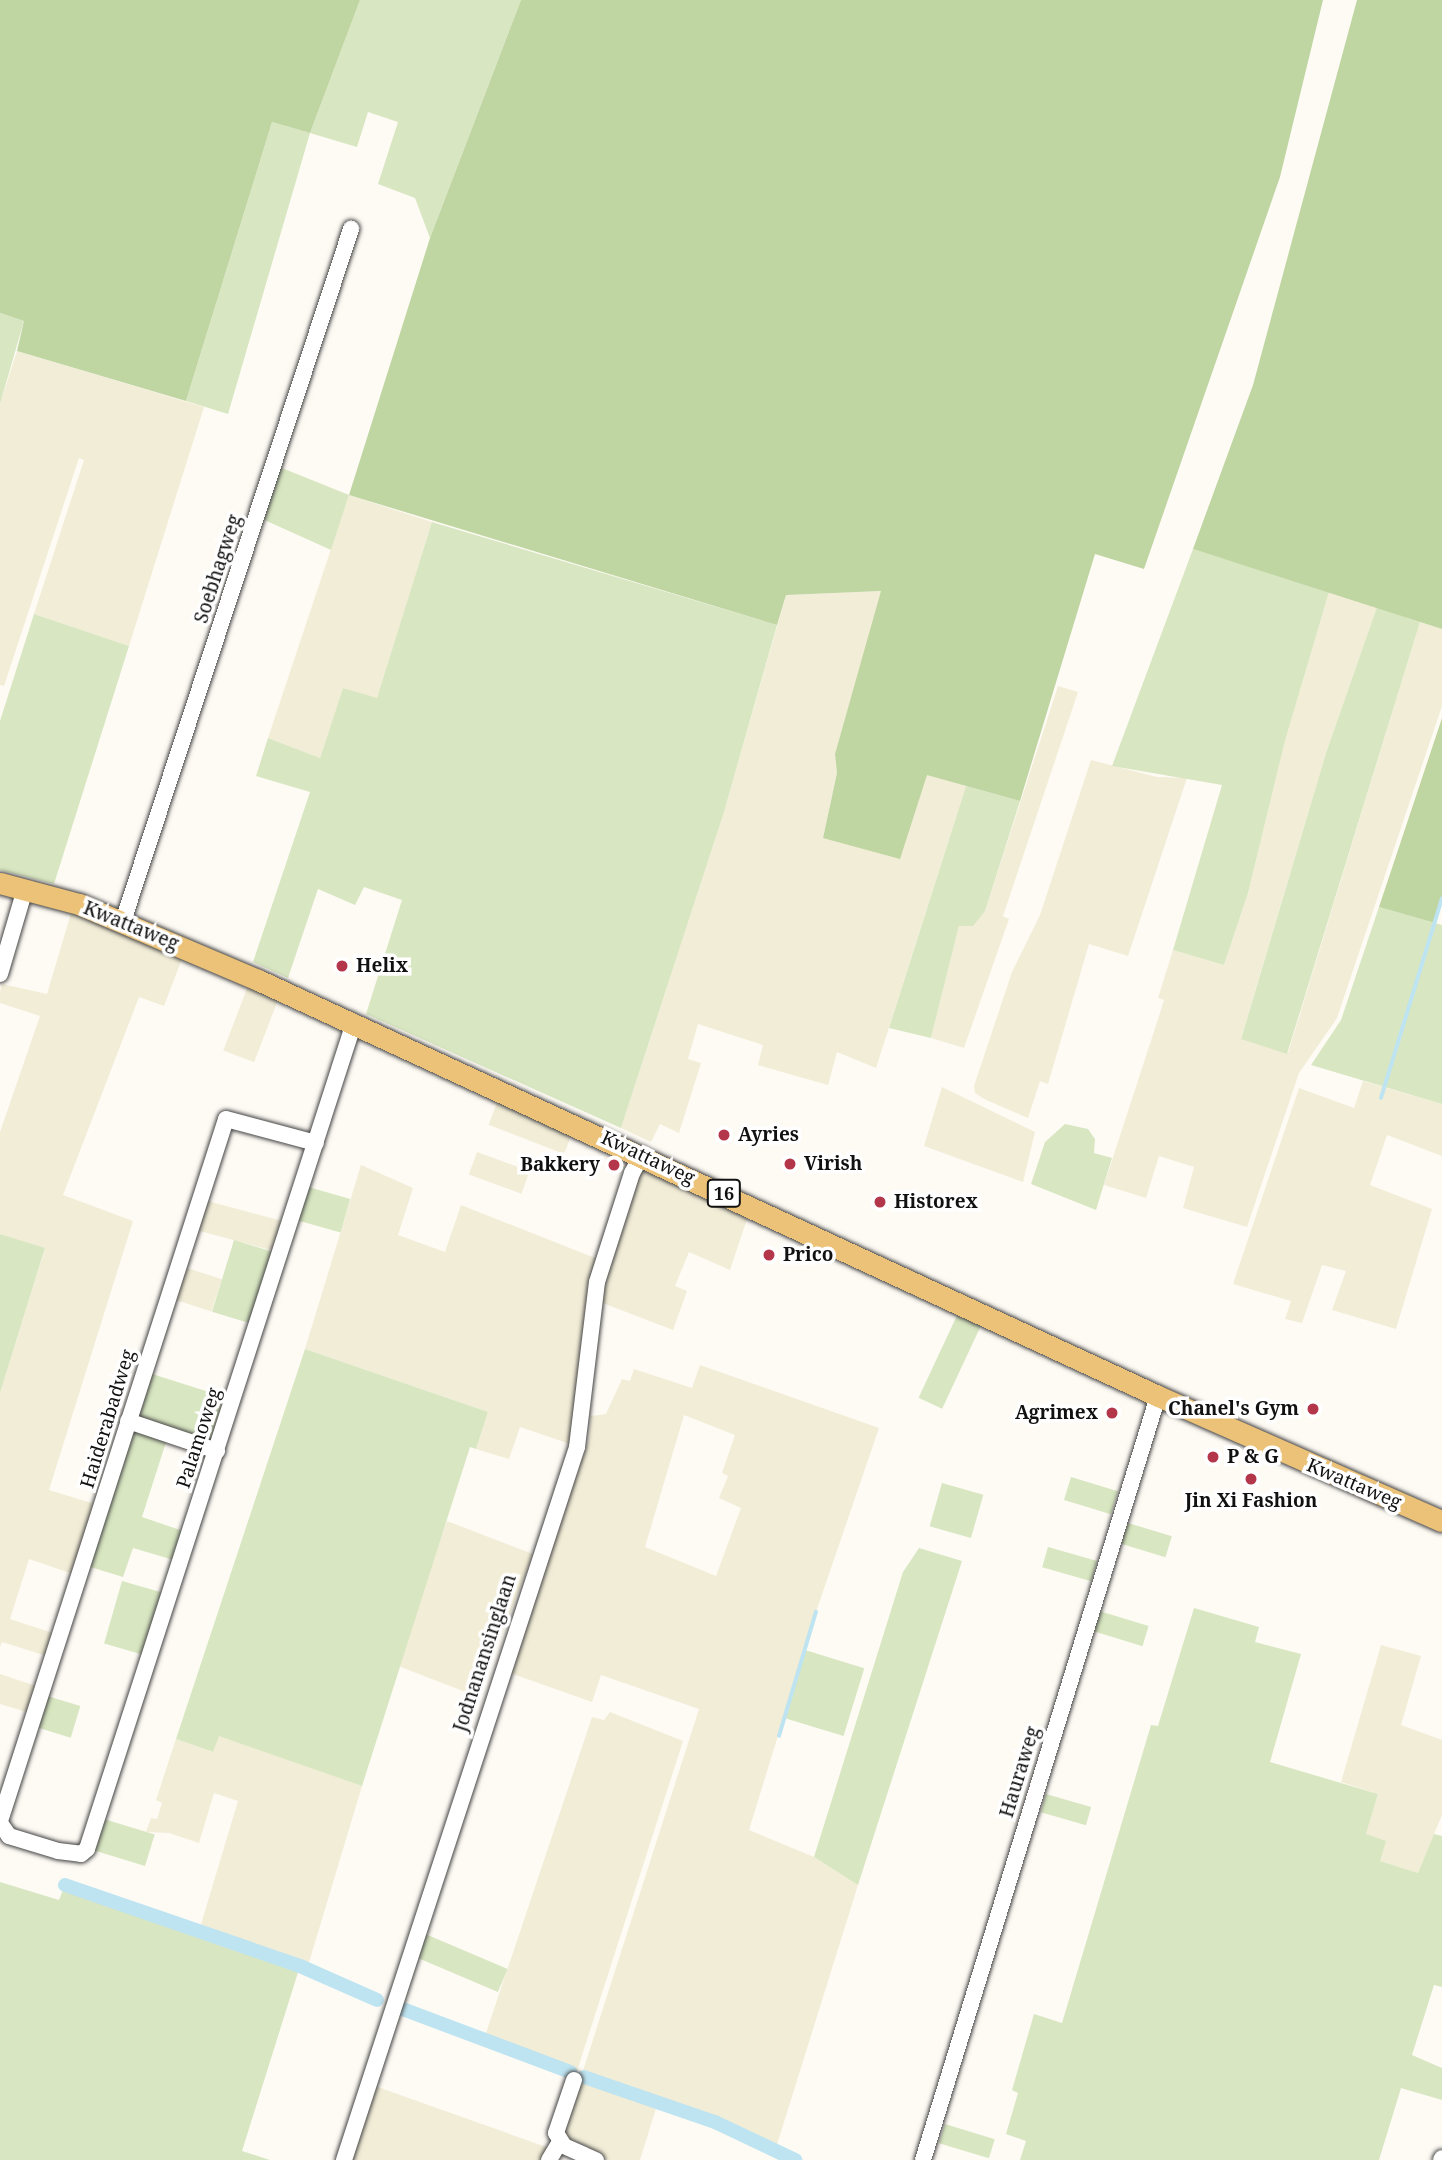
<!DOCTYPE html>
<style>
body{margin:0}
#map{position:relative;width:1442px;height:2160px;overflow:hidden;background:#fefbf5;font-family:"Noto Serif",serif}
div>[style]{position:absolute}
.farmland>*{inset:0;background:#f2edd7;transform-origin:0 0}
.green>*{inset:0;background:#d8e6c1;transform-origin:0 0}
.forest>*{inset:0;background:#bfd5a2}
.stream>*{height:3.5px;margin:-1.75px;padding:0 1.75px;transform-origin:1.75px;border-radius:1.75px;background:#bee4f1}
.canal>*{height:14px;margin:-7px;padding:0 7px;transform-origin:7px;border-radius:7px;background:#bee4f1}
.roads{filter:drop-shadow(0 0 2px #444) drop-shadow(0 0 2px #444)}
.minor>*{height:16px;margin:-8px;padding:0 8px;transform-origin:8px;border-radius:8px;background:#fff}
.major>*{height:21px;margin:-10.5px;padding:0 10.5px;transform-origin:10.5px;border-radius:10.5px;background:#ebc278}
.dots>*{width:19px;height:19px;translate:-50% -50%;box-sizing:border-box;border:4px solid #fff;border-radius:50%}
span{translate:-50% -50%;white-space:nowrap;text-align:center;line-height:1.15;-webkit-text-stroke:7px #fff;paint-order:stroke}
.shield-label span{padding:2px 5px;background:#fff;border:2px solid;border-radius:5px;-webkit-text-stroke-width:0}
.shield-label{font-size:18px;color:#111;font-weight:700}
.street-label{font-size:19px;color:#111}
.poi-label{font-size:19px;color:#111;font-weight:700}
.left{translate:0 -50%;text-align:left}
.right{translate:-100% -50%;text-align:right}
</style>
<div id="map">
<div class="farmland">
<i style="clip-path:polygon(17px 351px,204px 407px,129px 646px,34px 614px,84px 460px,79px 458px,4px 686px,0 685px,0 404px)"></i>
<i style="clip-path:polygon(349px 495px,432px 522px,377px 699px,343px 688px,320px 758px,268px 738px)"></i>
<i style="clip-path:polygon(882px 591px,835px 754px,837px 773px,823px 838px,927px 774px,966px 786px,876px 1068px,837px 1052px,828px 1085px,758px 1065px,763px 1045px,698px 1024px,688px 1059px,701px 1063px,679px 1133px,660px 1124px,651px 1142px,621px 1128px,724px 812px,786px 595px)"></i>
<i style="clip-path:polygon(1329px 592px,1377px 607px,1326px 753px,1241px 1038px,1288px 1053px,1420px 622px,1442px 629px,1442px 706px,1337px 1018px,1299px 1073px,1247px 1227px,1183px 1208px,1194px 1167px,1159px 1156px,1146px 1198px,1104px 1185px,1160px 1013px,1164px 1000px,1158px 998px,1173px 950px,1224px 965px,1248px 893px,1285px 741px)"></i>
<i style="clip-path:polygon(1058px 686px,1078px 692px,1003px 916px,1009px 919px,964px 1048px,931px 1038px,959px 926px,985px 911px)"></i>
<i style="clip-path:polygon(1091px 760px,1157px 777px,1187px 778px,1128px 956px,1089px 944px,1048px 1084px,1040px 1081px,1028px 1118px,984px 1099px,975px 1093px,974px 1086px,1012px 972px,1040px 915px)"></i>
<i style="clip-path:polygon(74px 903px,186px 948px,164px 1006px,139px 997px,63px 1195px,133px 1221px,49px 1490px,98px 1505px,76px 1575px,29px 1559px,10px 1619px,56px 1634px,50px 1657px,2px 1642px,0 1647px,0 1393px,45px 1249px,0 1234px,0 1132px,40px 1016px,0 1003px,0 992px,2px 984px,47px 994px)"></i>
<i style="left:248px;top:986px;width:33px;height:69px;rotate:21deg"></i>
<i style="clip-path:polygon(1363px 1081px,1442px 1104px,1442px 1156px,1387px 1135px,1370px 1185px,1432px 1209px,1396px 1329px,1332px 1310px,1346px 1271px,1322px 1265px,1302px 1323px,1285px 1319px,1291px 1301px,1233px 1284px,1299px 1088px,1354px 1108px)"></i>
<i style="clip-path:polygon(942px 1087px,1035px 1132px,1023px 1182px,924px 1146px)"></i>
<i style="left:500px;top:1095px;width:81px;height:32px;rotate:21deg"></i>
<i style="left:477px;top:1152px;width:56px;height:24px;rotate:20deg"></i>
<i style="clip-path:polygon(647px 1164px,748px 1216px,730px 1270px,689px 1252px,675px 1286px,687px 1291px,673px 1330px,600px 1302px,602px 1281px,640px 1171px)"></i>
<i style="clip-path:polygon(361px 1165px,413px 1188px,398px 1235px,445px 1252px,461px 1205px,600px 1260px,573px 1445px,520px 1427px,509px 1459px,476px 1449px,488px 1412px,305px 1349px)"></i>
<i style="left:204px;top:1200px;width:85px;height:31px;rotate:15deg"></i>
<i style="left:181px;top:1266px;width:43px;height:34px;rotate:18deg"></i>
<i style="clip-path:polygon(evenodd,700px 1365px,879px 1428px,816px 1612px,749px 1830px,814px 1857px,858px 1885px,775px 2151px,715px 2122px,658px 2102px,640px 2160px,607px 2160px,564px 2142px,564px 2130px,699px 1709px,601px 1675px,592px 1702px,510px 1673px,589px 1439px,591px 1416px,606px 1414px,622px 1379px,630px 1381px,634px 1369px,692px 1388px,700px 1365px,684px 1415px,735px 1435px,722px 1473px,728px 1476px,719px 1498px,741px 1508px,716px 1576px,645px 1547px,684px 1415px)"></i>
<i style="left:447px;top:1521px;width:92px;height:153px;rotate:21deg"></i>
<i style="clip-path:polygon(1381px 1645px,1421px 1656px,1401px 1725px,1442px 1740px,1442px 1815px,1418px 1873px,1380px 1861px,1366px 1834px,1378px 1794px,1341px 1782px)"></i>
<i style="clip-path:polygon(0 1674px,39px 1687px,30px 1713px,0 1704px)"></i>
<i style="clip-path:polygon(610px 1712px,683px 1741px,576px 2074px,484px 2039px,592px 1717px,604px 1720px)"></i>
<i style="clip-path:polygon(218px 1735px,362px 1786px,307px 1969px,199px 1931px,238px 1801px,214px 1793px,199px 1843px,169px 1833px,146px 1832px,151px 1818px,157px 1819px,162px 1803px,156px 1800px,176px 1739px,212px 1752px)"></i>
<i style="clip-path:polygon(372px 2085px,549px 2148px,545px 2160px,348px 2160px)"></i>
</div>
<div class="green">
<i style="clip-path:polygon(360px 0,521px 0,430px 238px,415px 198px,378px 184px,398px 122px,368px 112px,357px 147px,310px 133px,228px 414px,186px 401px,272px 122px,310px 133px)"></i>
<i style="clip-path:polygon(0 313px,24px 321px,0 404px)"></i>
<i style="clip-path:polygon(277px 466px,349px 495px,331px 550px,260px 518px)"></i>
<i style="clip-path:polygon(432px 522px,777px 625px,724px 812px,621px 1128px,366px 1014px,402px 900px,364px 887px,355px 905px,318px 889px,288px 978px,253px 962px,310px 792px,256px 776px,268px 738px,320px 758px,343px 688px,377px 698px)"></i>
<i style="clip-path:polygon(1193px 549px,1329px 592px,1285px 741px,1248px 893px,1224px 965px,1173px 950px,1222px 785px,1112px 766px)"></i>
<i style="clip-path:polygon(1377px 607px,1420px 622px,1287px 1054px,1241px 1039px,1326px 753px)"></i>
<i style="clip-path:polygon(34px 614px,129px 646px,54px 884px,0 870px,0 721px)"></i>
<i style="clip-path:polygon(966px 786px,1020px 801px,985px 911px,973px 926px,959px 926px,931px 1038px,889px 1028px)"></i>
<i style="clip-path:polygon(1379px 907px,1442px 925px,1442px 1104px,1311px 1065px,1341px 1020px)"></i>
<i style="clip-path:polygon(1065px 1124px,1088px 1129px,1095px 1139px,1094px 1153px,1112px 1158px,1096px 1210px,1031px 1184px,1045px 1142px)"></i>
<i style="left:305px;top:1186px;width:47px;height:35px;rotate:16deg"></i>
<i style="clip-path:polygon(0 1234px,45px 1248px,0 1393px)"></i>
<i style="left:234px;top:1240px;width:42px;height:75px;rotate:17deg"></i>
<i style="left:960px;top:1309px;width:26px;height:98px;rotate:25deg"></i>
<i style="clip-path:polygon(305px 1349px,488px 1412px,476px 1449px,470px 1447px,362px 1786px,219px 1736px,213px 1752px,176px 1739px)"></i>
<i style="clip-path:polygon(149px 1373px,228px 1398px,211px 1443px,139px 1419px,137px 1409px)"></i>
<i style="clip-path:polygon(137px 1430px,167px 1439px,142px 1517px,186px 1532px,177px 1561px,133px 1548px,123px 1577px,87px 1566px,128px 1433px)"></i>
<i style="left:1071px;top:1477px;width:49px;height:24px;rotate:17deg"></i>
<i style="left:942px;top:1483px;width:43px;height:45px;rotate:16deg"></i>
<i style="left:1125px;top:1522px;width:49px;height:22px;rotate:17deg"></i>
<i style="left:1048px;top:1547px;width:51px;height:21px;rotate:16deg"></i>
<i style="clip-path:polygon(919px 1548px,962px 1561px,858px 1885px,814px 1857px,903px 1572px)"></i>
<i style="left:122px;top:1581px;width:47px;height:65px;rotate:16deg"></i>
<i style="clip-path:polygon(1194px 1608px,1259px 1627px,1255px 1642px,1301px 1654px,1270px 1762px,1378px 1794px,1366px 1834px,1386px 1841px,1380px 1861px,1418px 1873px,1434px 1834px,1442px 1836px,1442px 1987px,1434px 1985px,1412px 2055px,1442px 2068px,1442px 2100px,1401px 2088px,1379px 2160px,1020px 2160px,1026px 2141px,1006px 2134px,1018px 2093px,1012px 2090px,1034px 2014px,1062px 2023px,1151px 1725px,1158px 1726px)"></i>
<i style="left:1096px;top:1610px;width:55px;height:21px;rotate:17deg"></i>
<i style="left:805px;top:1650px;width:62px;height:71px;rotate:17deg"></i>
<i style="left:44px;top:1695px;width:38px;height:33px;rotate:17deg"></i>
<i style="left:1046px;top:1794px;width:47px;height:19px;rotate:16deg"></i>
<i style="left:104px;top:1819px;width:53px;height:33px;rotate:17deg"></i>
<i style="clip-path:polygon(0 1882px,59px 1900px,65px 1885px,300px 1966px,242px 2151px,270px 2160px,0 2160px)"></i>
<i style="left:423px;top:1933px;width:92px;height:25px;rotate:23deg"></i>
<i style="left:945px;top:2124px;width:52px;height:20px;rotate:17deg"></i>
</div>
<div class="forest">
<i style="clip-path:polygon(0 0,360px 0,310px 133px,272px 122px,186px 401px,17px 351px,24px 321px,0 313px)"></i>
<i style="clip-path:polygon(521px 0,1323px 0,1280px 177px,1144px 569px,1095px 554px,1020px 801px,927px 775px,900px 859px,823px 838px,837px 773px,835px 754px,881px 591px,786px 595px,777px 625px,349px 495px,430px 238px)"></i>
<i style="clip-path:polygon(1357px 0,1442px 0,1442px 629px,1193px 549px,1253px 385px)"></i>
<i style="clip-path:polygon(1442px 718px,1442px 899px,1435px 923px,1379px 907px)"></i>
</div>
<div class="stream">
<i style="left:1381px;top:1098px;width:208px;rotate:-73deg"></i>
<i style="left:779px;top:1736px;width:129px;rotate:-73.4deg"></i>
</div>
<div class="canal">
<i style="left:65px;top:1885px;width:249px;rotate:19deg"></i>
<i style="left:300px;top:1966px;width:84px;rotate:23.8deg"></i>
<i style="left:400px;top:2008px;width:182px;rotate:20.6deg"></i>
<i style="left:584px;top:2077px;width:139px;rotate:19deg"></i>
<i style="left:715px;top:2122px;width:89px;rotate:25.4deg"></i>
</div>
<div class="roads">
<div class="minor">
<i style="left:123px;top:921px;width:729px;rotate:-71.76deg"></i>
<i style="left:0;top:974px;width:89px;rotate:-73.6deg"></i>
<i style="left:128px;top:1421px;width:94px;rotate:18.6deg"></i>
<i style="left:0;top:1821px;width:737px;rotate:-72.15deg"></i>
<i style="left:226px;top:1119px;width:93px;rotate:14.9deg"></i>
<i style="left:0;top:1823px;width:16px;rotate:55deg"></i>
<i style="left:9px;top:1836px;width:51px;rotate:17deg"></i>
<i style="left:58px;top:1851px;width:23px;rotate:7deg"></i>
<i style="left:81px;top:1854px;width:8px;rotate:-40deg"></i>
<i style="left:87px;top:1849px;width:868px;rotate:-72.09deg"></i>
<i style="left:574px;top:2080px;width:56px;rotate:108.8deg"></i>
<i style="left:556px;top:2133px;width:15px;rotate:58deg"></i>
<i style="left:564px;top:2146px;width:35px;rotate:24deg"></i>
<i style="left:344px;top:2160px;width:750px;rotate:-71.9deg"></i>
<i style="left:577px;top:1447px;width:166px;rotate:-83.1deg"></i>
<i style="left:597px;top:1282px;width:114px;rotate:-72.2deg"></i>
<i style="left:632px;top:1173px;width:21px;rotate:-61deg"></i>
<i style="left:549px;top:2160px;width:21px;rotate:-59deg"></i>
<i style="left:923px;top:2160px;width:799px;rotate:-72.9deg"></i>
<i style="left:1441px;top:2160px;width:2px;rotate:-63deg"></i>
</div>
<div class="major">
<i style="left:0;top:883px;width:82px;rotate:14.9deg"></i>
<i style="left:79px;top:904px;width:194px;rotate:23deg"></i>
<i style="left:258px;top:980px;width:991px;rotate:24.81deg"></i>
<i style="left:1158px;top:1396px;width:310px;rotate:23.8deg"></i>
</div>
</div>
<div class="dots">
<i style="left:342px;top:966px;background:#b4364a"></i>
<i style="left:724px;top:1135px;background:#b4364a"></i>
<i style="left:790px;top:1164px;background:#b4364a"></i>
<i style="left:614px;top:1165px;background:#b4364a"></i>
<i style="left:880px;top:1202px;background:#b4364a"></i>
<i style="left:769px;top:1255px;background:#b4364a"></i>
<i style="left:1313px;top:1409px;background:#b4364a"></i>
<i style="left:1112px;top:1413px;background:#b4364a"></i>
<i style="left:1213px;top:1457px;background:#b4364a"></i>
<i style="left:1251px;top:1479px;background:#b4364a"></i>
</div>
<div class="shield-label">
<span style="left:724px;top:1193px">16</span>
</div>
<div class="street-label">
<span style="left:218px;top:569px;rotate:-72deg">Soebhagweg</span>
<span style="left:131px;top:926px;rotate:22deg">Kwattaweg</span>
<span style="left:648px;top:1158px;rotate:25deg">Kwattaweg</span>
<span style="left:108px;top:1419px;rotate:-73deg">Haiderabadweg</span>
<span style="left:199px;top:1438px;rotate:-72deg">Palamoweg</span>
<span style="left:1354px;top:1484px;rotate:23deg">Kwattaweg</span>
<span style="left:485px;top:1653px;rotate:-72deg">Jodnanansinglaan</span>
<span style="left:1020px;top:1772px;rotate:-73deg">Hauraweg</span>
</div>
<div class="poi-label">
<span class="left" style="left:356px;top:966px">Helix</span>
<span class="left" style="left:738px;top:1135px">Ayries</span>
<span class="left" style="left:804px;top:1164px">Virish</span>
<span class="right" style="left:600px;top:1165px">Bakkery</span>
<span class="left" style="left:894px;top:1202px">Historex</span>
<span class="left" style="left:783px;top:1255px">Prico</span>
<span class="right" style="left:1299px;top:1409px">Chanel's Gym</span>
<span class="right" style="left:1098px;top:1413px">Agrimex</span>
<span class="left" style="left:1227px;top:1457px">P &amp; G</span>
<span style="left:1251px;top:1501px">Jin Xi Fashion</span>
</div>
</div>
